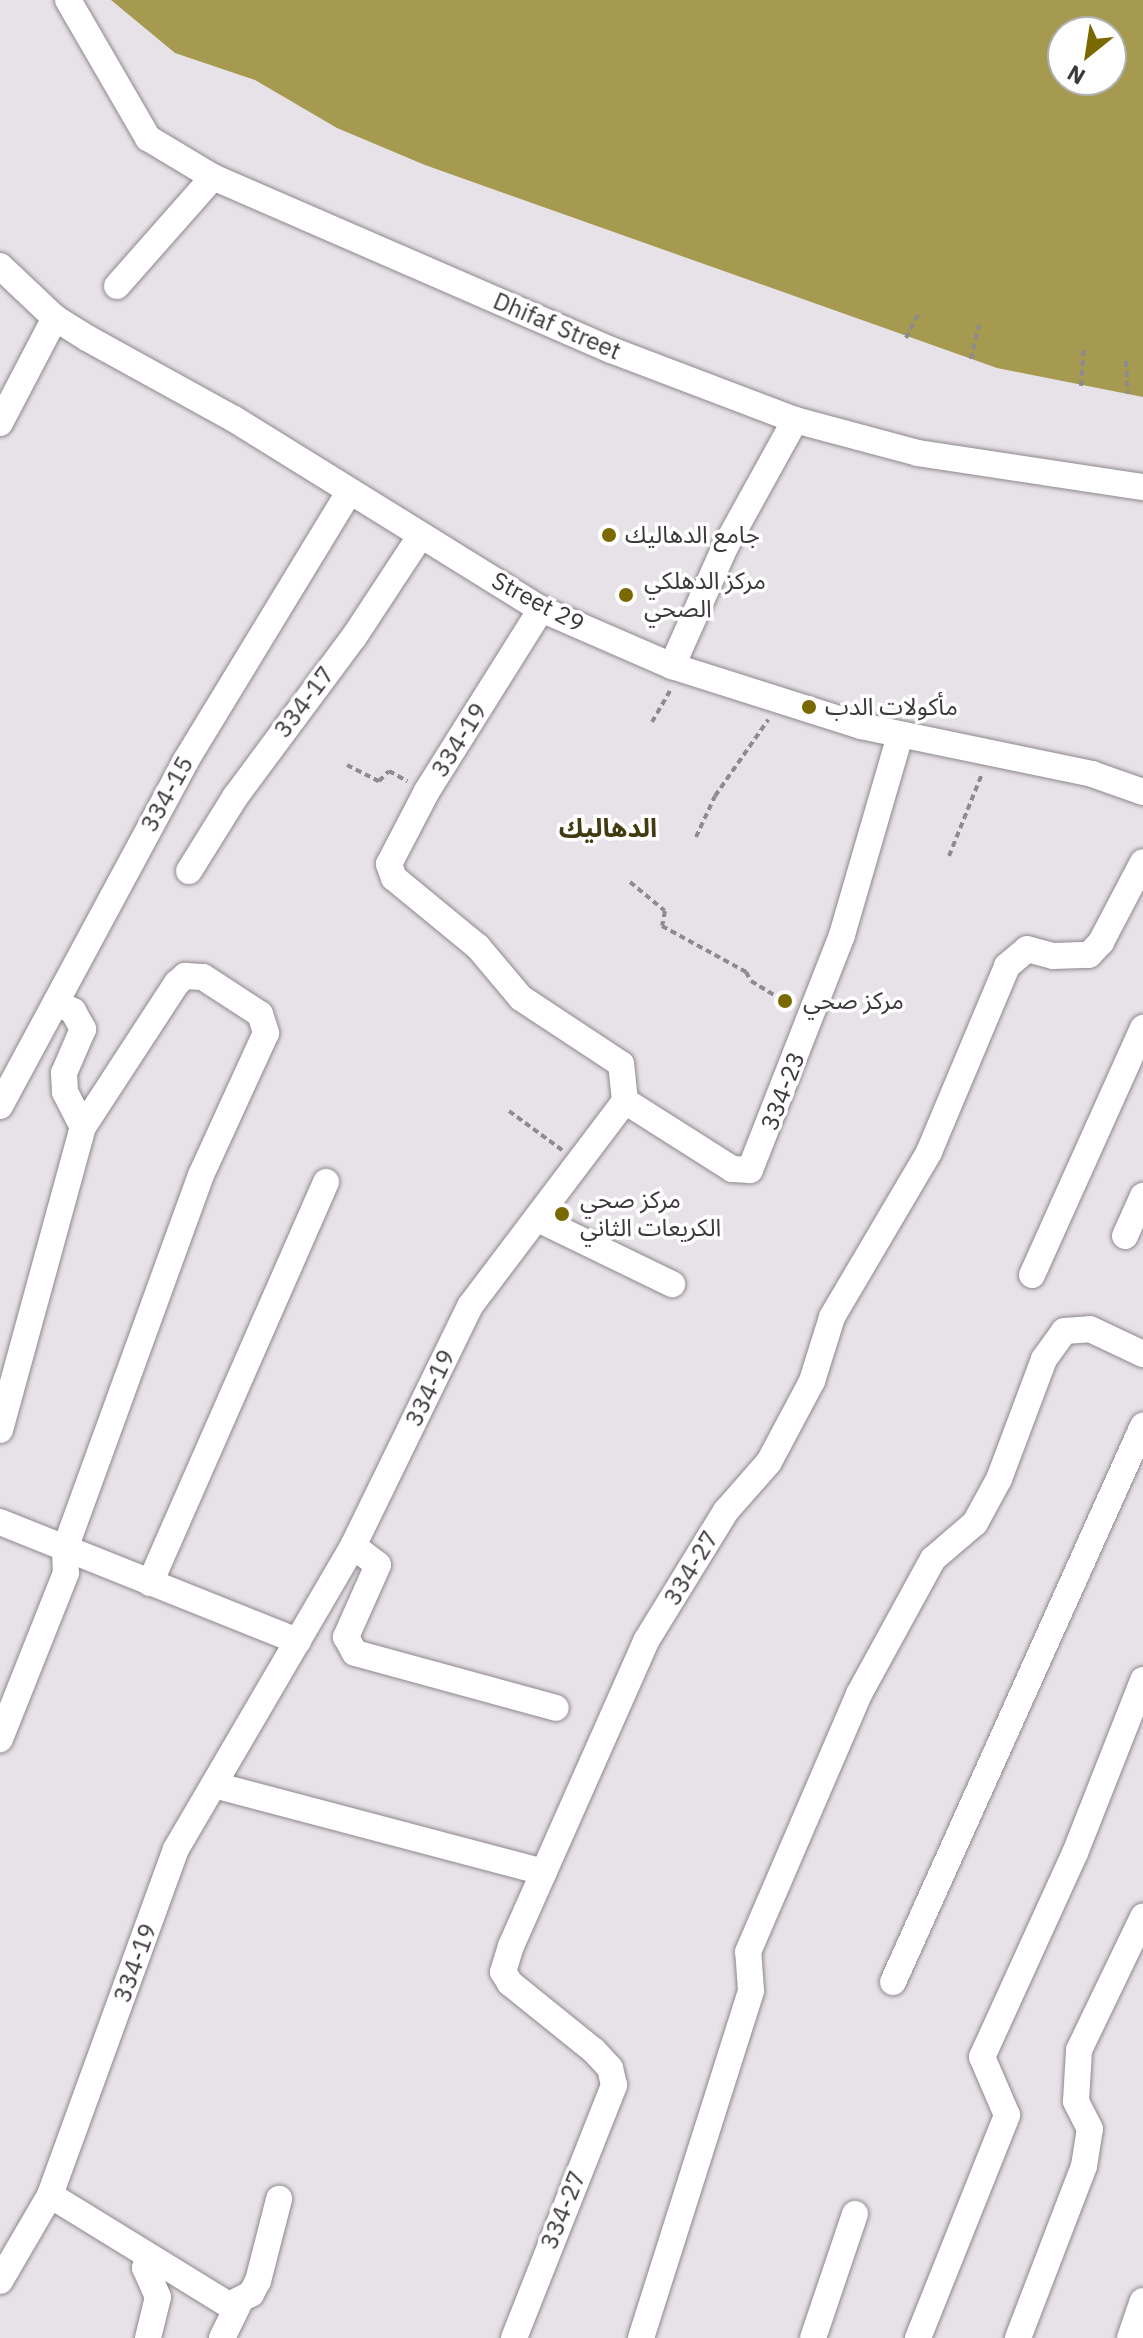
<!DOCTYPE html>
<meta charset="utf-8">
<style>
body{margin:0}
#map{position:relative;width:1143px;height:2338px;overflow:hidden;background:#e7e2e7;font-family:"IBM Plex Sans","Noto Sans Arabic",sans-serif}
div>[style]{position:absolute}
.water>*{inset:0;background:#a69950}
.path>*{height:4px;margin-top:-2px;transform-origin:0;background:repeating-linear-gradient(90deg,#8e8a8e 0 6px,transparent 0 10px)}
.roads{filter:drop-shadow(0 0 2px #8d888d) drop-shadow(0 0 2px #8d888d)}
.minor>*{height:26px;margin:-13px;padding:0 13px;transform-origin:13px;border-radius:13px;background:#fff}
.dots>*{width:22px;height:22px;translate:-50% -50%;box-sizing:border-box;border:4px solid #fff;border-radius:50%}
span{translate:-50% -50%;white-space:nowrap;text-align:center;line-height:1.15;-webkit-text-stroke:7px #fff;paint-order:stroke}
.street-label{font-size:24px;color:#3b393b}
.poi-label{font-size:24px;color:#3b393b}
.left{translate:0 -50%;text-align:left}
.neighbourhood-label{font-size:26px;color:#423a10;font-weight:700}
.north{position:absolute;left:1047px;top:16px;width:80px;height:80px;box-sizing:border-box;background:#fff;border:2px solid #b1b0b1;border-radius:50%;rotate:210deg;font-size:22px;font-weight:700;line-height:32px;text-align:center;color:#3b393b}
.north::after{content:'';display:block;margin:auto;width:28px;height:36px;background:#796900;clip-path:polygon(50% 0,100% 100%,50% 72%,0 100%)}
</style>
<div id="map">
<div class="water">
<i style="clip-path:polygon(evenodd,111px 0,1143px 0,1143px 397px,997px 368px,425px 165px,337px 128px,255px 80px,175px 53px,111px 0,1063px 32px,1111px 32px,1111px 80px,1063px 80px,1063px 32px)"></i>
</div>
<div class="path">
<i style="left:906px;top:338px;width:29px;rotate:-63deg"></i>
<i style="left:971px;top:359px;width:35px;rotate:-77deg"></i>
<i style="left:1126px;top:361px;width:33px;rotate:87deg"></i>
<i style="left:1081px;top:386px;width:40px;rotate:-85.7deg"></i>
<i style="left:652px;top:722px;width:39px;rotate:-60deg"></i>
<i style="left:347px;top:765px;width:36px;rotate:27deg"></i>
<i style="left:379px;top:781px;width:14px;rotate:-45deg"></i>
<i style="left:389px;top:771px;width:21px;rotate:29deg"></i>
<i style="left:696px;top:837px;width:45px;rotate:-65.1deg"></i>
<i style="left:715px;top:796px;width:93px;rotate:-55.1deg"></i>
<i style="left:949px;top:856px;width:88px;rotate:-68.1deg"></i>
<i style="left:630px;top:882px;width:45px;rotate:39.6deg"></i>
<i style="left:665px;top:911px;width:15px;rotate:101deg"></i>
<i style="left:662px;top:926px;width:96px;rotate:28.7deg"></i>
<i style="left:746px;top:972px;width:10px;rotate:61deg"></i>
<i style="left:751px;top:981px;width:48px;rotate:31.4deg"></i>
<i style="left:509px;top:1111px;width:66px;rotate:36.3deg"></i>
</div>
<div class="roads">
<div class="minor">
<i style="left:68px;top:0;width:160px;rotate:59.9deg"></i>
<i style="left:148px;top:138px;width:76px;rotate:31deg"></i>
<i style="left:213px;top:177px;width:434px;rotate:23.5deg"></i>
<i style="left:611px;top:350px;width:197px;rotate:20.8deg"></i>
<i style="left:795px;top:420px;width:127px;rotate:15deg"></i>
<i style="left:918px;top:453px;width:228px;rotate:8.6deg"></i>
<i style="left:0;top:266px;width:76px;rotate:43.4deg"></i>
<i style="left:55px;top:318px;width:38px;rotate:32deg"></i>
<i style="left:87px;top:338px;width:168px;rotate:28.9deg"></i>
<i style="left:234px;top:419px;width:361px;rotate:31.8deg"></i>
<i style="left:541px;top:609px;width:143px;rotate:23.5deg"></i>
<i style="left:672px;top:666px;width:198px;rotate:17.6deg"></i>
<i style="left:861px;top:726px;width:236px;rotate:11.7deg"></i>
<i style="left:1092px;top:774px;width:54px;rotate:19.4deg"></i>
<i style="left:117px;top:286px;width:145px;rotate:-48.6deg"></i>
<i style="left:0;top:423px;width:119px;rotate:-62.4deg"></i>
<i style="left:672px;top:666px;width:130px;rotate:-66deg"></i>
<i style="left:725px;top:547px;width:145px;rotate:-61.1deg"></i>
<i style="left:189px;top:871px;width:87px;rotate:-58.1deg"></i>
<i style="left:235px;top:797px;width:199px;rotate:-53.4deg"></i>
<i style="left:354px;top:637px;width:122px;rotate:-56.7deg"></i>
<i style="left:56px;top:1003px;width:19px;rotate:25deg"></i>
<i style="left:73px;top:1011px;width:21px;rotate:61deg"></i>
<i style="left:83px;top:1029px;width:48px;rotate:113.4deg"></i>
<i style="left:64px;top:1073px;width:19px;rotate:87deg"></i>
<i style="left:65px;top:1092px;width:39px;rotate:63deg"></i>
<i style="left:625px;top:1101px;width:127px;rotate:32.4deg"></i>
<i style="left:732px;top:1169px;width:18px;rotate:3deg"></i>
<i style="left:750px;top:1170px;width:252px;rotate:-68.6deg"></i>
<i style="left:842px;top:935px;width:208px;rotate:-73.8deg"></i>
<i style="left:0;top:1106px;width:391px;rotate:-61.7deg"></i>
<i style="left:185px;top:762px;width:317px;rotate:-58.7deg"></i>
<i style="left:540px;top:1220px;width:147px;rotate:25.9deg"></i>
<i style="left:1125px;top:1236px;width:44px;rotate:-65.8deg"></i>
<i style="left:1032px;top:1275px;width:271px;rotate:-65.8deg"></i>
<i style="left:0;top:1430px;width:314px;rotate:-74.7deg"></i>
<i style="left:83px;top:1127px;width:172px;rotate:-56.9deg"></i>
<i style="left:177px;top:983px;width:11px;rotate:-41deg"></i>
<i style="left:185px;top:976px;width:18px;rotate:3deg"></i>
<i style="left:203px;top:977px;width:68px;rotate:33deg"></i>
<i style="left:260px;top:1014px;width:20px;rotate:72deg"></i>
<i style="left:266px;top:1033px;width:156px;rotate:114.6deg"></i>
<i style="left:201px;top:1175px;width:398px;rotate:110deg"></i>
<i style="left:65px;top:1549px;width:24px;rotate:88deg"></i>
<i style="left:66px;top:1573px;width:179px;rotate:111.7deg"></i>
<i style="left:0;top:1522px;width:321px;rotate:21.8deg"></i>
<i style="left:353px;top:1546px;width:31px;rotate:37deg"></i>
<i style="left:378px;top:1565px;width:79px;rotate:114deg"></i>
<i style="left:346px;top:1637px;width:18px;rotate:61deg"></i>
<i style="left:355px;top:1653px;width:208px;rotate:15.3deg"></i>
<i style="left:150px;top:1583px;width:438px;rotate:-66.3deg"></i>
<i style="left:214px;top:1785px;width:341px;rotate:14.8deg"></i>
<i style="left:893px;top:1982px;width:610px;rotate:-65.79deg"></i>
<i style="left:50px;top:2195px;width:210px;rotate:31.6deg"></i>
<i style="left:229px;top:2305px;width:25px;rotate:-27deg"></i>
<i style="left:251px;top:2294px;width:15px;rotate:-62deg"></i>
<i style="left:258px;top:2281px;width:85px;rotate:-75.6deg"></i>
<i style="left:0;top:2281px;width:99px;rotate:-59.8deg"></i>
<i style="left:50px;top:2195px;width:368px;rotate:-70deg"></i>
<i style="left:176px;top:1849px;width:351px;rotate:-59.7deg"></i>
<i style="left:353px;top:1546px;width:267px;rotate:-64deg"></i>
<i style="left:470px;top:1306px;width:257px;rotate:-52.9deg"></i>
<i style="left:625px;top:1101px;width:37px;rotate:-96deg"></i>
<i style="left:621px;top:1064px;width:120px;rotate:-146.6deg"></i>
<i style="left:521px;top:998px;width:67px;rotate:-130.1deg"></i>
<i style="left:478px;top:947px;width:109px;rotate:-140.6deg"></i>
<i style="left:394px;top:878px;width:15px;rotate:-110deg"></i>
<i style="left:389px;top:864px;width:82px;rotate:-62.5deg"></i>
<i style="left:427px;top:791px;width:215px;rotate:-57.9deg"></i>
<i style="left:148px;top:2338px;width:42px;rotate:-76.3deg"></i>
<i style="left:158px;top:2297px;width:32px;rotate:-114deg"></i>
<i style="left:145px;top:2268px;width:11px;rotate:-68deg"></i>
<i style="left:222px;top:2338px;width:39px;rotate:-64deg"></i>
<i style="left:514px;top:2338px;width:272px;rotate:-68.4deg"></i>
<i style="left:614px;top:2085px;width:17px;rotate:-103deg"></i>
<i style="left:610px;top:2068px;width:25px;rotate:-133deg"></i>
<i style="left:593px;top:2050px;width:107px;rotate:-141.1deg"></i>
<i style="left:510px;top:1983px;width:13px;rotate:-122deg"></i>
<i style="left:503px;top:1972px;width:27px;rotate:-73deg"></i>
<i style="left:511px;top:1946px;width:334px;rotate:-66.1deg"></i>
<i style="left:646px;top:1641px;width:153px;rotate:-58.4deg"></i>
<i style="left:726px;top:1511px;width:65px;rotate:-48.7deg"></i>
<i style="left:769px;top:1462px;width:92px;rotate:-62deg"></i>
<i style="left:812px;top:1381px;width:67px;rotate:-72.6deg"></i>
<i style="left:832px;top:1317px;width:191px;rotate:-59.5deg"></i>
<i style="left:929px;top:1152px;width:202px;rotate:-67.2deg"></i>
<i style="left:1007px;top:966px;width:26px;rotate:-40deg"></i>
<i style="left:1027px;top:949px;width:27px;rotate:15deg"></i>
<i style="left:1053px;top:956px;width:36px;rotate:-2deg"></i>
<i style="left:1089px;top:955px;width:18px;rotate:-47deg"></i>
<i style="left:1101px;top:942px;width:90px;rotate:-62.3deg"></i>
<i style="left:641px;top:2338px;width:364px;rotate:-72.4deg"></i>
<i style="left:751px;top:1991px;width:39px;rotate:-94deg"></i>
<i style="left:748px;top:1952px;width:281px;rotate:-66.7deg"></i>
<i style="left:859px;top:1694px;width:154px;rotate:-61.3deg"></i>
<i style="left:933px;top:1559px;width:55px;rotate:-40.6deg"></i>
<i style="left:975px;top:1523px;width:50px;rotate:-61.4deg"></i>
<i style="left:999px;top:1479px;width:128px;rotate:-69.4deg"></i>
<i style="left:1044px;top:1359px;width:34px;rotate:-54deg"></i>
<i style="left:1064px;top:1331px;width:26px;rotate:-4deg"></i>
<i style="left:1090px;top:1329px;width:59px;rotate:25.3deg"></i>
<i style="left:813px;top:2338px;width:131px;rotate:-71.3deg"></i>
<i style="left:918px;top:2338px;width:240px;rotate:-68.2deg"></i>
<i style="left:1007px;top:2115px;width:63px;rotate:-113.3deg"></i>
<i style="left:982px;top:2057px;width:224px;rotate:-65.5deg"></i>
<i style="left:1075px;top:1853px;width:186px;rotate:-68.5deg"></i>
<i style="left:1018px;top:2338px;width:184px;rotate:-69deg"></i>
<i style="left:1084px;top:2166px;width:37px;rotate:-81deg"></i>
<i style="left:1090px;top:2129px;width:31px;rotate:-117deg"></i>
<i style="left:1076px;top:2101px;width:51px;rotate:-86.6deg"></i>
<i style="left:1079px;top:2050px;width:148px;rotate:-64.3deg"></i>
<i style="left:1130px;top:2338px;width:39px;rotate:-71deg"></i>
</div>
</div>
<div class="dots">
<i style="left:609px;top:535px;background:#796900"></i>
<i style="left:626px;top:595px;background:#796900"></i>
<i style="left:809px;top:707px;background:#796900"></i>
<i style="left:785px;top:1001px;background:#796900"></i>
<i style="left:562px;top:1214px;background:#796900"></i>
</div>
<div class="street-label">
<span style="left:557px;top:326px;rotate:23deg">Dhifaf Street</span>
<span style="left:538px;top:602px;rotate:28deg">Street 29</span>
<span style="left:304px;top:702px;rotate:-53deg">334-17</span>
<span style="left:459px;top:740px;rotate:-58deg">334-19</span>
<span style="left:167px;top:794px;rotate:-61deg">334-15</span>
<span style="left:783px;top:1091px;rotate:-69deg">334-23</span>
<span style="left:430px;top:1388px;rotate:-64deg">334-19</span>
<span style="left:691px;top:1568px;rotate:-59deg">334-27</span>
<span style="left:135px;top:1963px;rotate:-70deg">334-19</span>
<span style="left:563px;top:2210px;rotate:-68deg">334-27</span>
</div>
<div class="poi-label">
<span class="left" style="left:625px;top:535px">جامع الدهاليك</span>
<span class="left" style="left:644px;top:595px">مركز الدهلكي<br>الصحي</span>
<span class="left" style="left:825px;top:707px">مأكولات الدب</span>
<span class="left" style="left:803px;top:1001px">مركز صحي</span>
<span class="left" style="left:580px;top:1214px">مركز صحي<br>الكريعات الثاني</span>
</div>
<div class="neighbourhood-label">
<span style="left:608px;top:828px">الدهاليك</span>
</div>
<div class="north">N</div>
</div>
